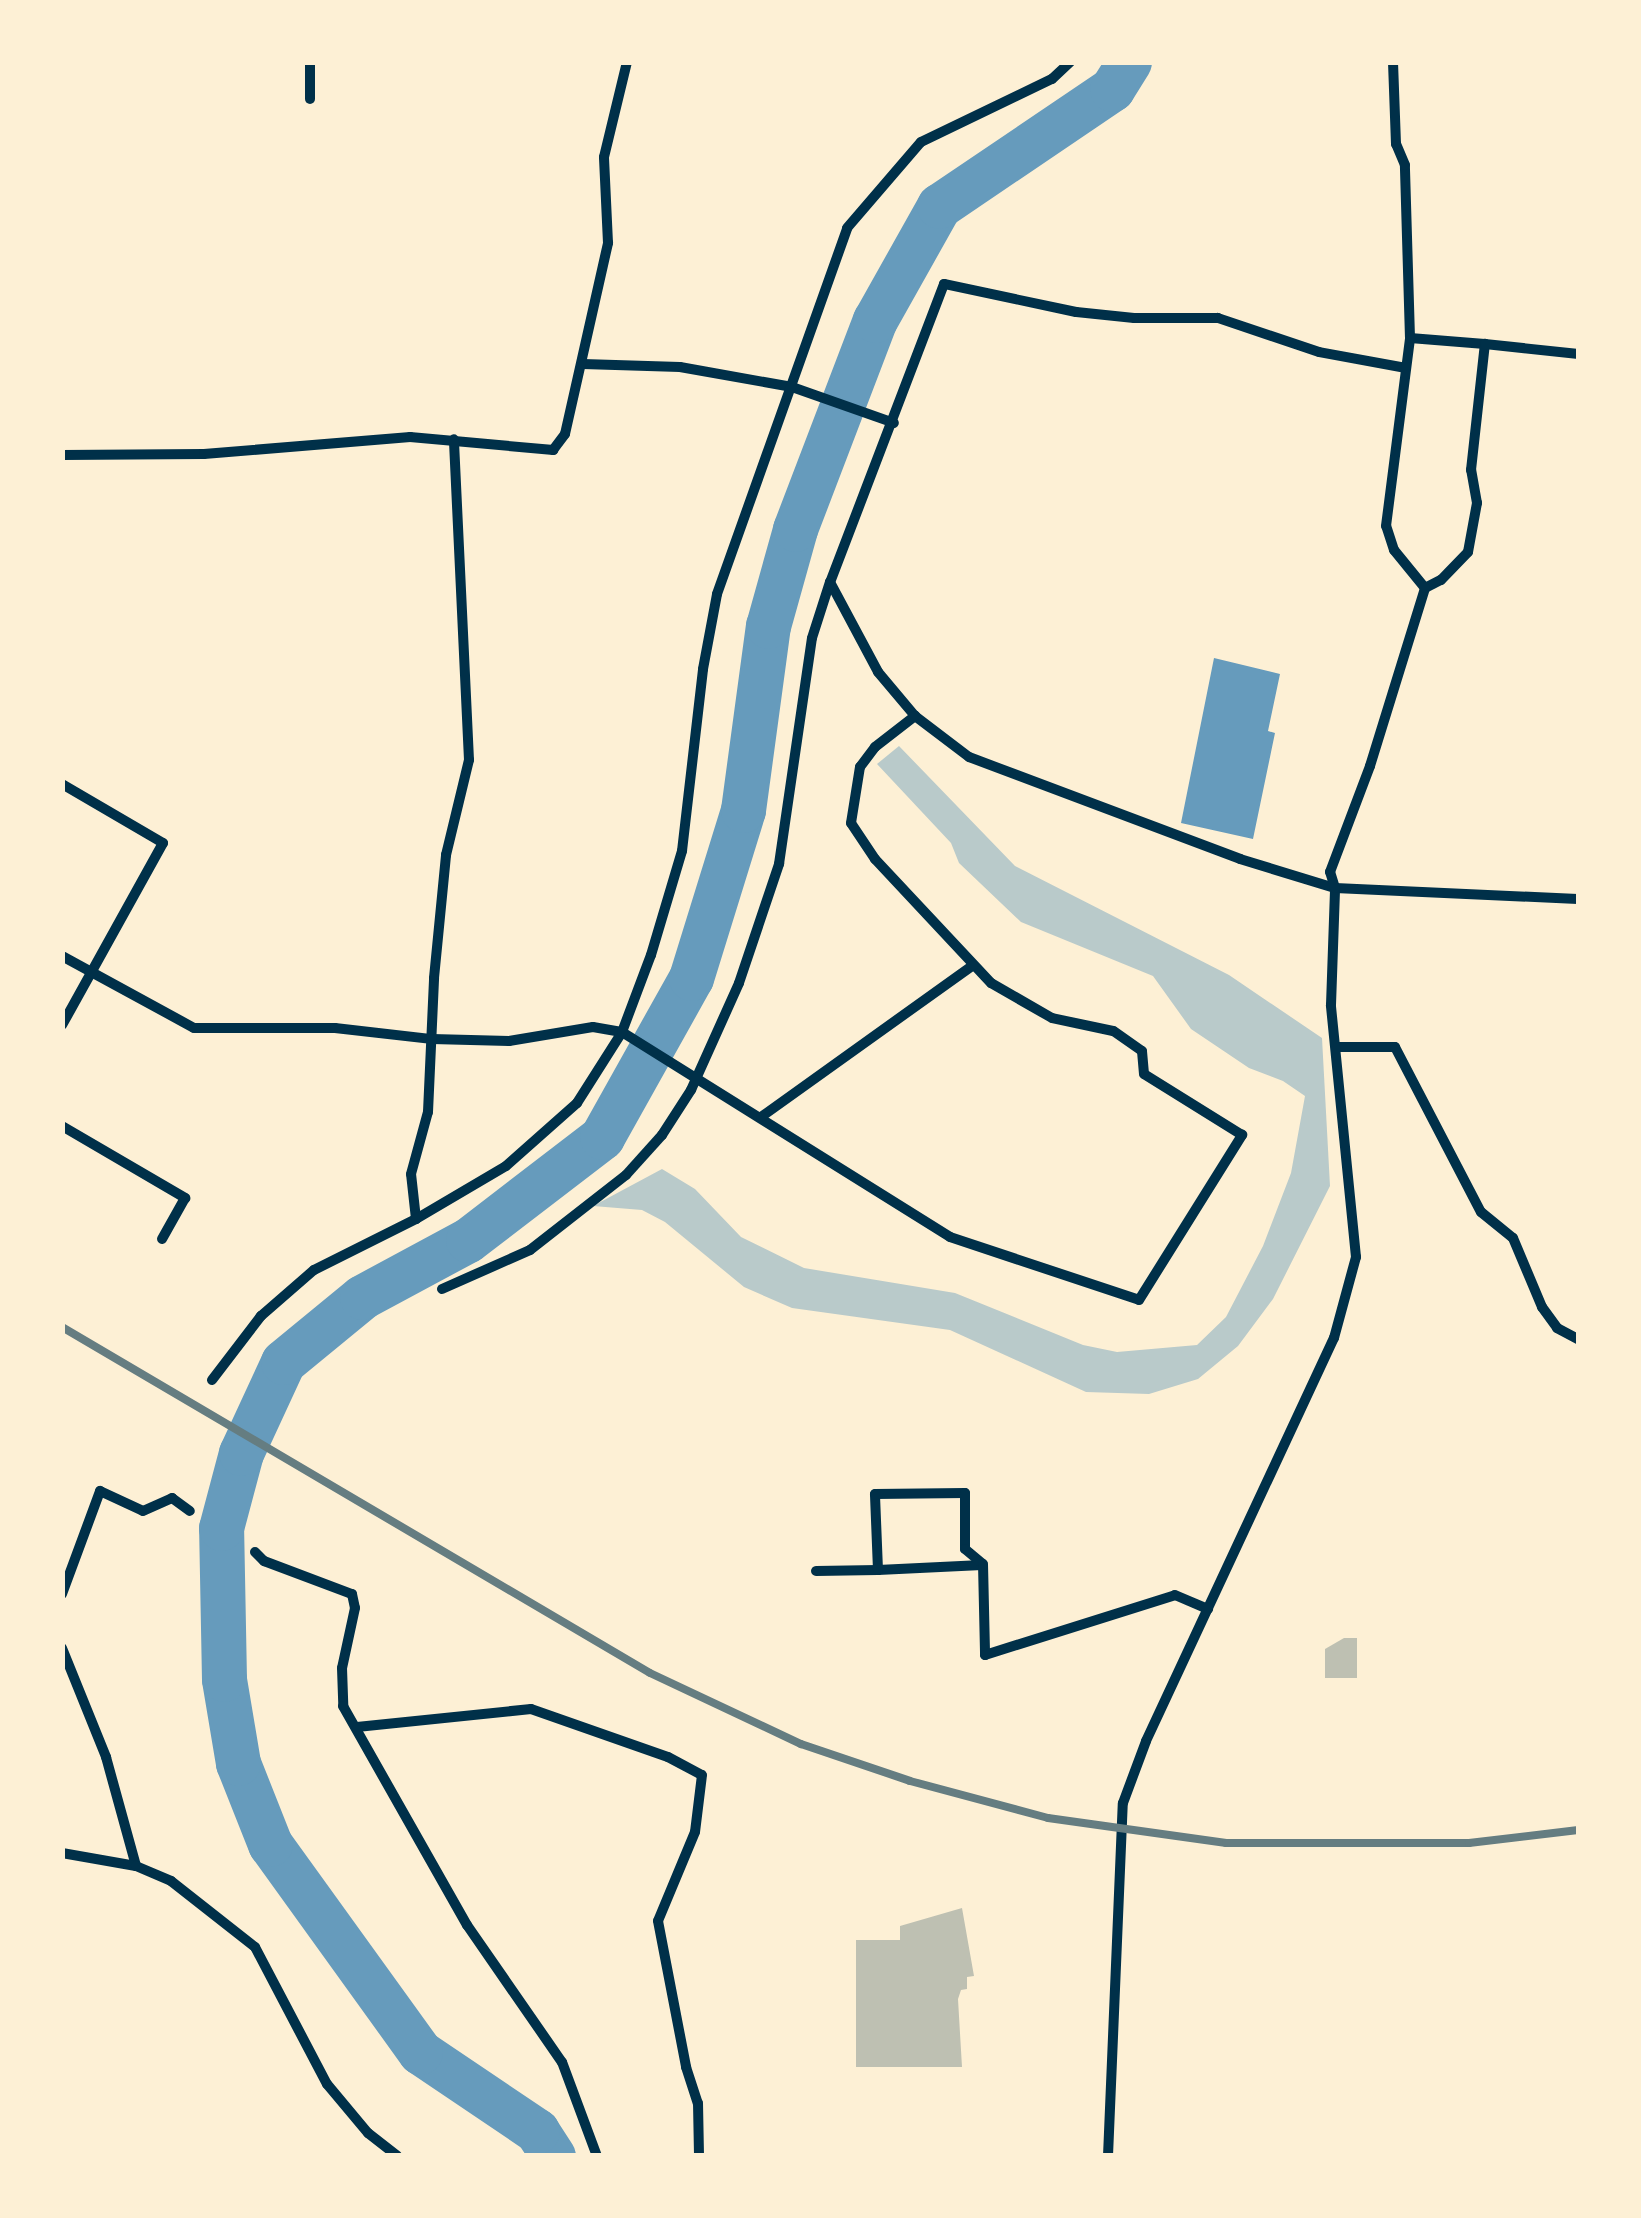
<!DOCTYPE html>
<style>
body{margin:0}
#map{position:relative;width:1641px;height:2218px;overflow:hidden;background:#fdf0d5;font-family:"Open Sans",sans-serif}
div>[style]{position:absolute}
.green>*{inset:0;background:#b9caca}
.water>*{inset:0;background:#669bbc}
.river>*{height:45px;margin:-22.5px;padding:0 22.5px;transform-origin:22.5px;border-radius:22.5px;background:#669bbc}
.building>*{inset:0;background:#bec0b2}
.minor>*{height:10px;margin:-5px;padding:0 5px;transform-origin:5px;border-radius:5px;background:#003049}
.rail>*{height:8px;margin:-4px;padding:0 4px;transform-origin:4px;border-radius:4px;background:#657d81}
span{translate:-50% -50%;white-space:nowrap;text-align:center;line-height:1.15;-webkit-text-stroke:9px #fdf0d5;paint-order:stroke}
.frame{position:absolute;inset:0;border:65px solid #fdf0d5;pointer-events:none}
</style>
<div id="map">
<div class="green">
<i style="clip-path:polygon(899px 746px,1015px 866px,1229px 975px,1322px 1038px,1330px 1186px,1273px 1299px,1238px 1346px,1198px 1379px,1149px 1394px,1086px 1392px,950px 1330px,792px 1308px,744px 1287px,665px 1222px,642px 1210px,593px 1206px,662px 1169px,695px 1189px,741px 1237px,804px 1268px,955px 1293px,1083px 1345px,1117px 1352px,1197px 1345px,1226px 1317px,1263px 1246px,1291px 1173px,1305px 1096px,1283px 1081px,1249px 1068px,1191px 1029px,1153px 976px,1021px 922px,959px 863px,951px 843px,877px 764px)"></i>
</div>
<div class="water">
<i style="clip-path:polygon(1214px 658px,1280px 674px,1268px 731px,1275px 733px,1253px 839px,1181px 823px)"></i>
</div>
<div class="river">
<i style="left:553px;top:2156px;width:30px;rotate:-123deg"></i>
<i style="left:537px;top:2131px;width:141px;rotate:-146deg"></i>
<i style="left:420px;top:2052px;width:256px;rotate:-125.8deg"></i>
<i style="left:270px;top:1844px;width:87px;rotate:-111.6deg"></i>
<i style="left:238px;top:1763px;width:85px;rotate:-99.5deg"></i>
<i style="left:224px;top:1679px;width:151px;rotate:-91.1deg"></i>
<i style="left:221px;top:1528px;width:78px;rotate:-75.1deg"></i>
<i style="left:241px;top:1453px;width:100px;rotate:-65.2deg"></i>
<i style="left:283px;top:1362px;width:102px;rotate:-39.4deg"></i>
<i style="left:362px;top:1297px;width:120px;rotate:-28.3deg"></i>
<i style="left:468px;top:1240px;width:169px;rotate:-37.5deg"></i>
<i style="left:602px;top:1137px;width:182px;rotate:-60.8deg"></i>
<i style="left:691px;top:978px;width:176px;rotate:-72.8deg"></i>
<i style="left:743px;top:810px;width:186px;rotate:-82.3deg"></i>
<i style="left:768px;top:626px;width:101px;rotate:-74.4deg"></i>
<i style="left:795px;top:529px;width:224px;rotate:-69.1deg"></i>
<i style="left:875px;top:320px;width:131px;rotate:-60.7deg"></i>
<i style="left:939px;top:206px;width:209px;rotate:-34.1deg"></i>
<i style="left:1112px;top:89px;width:32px;rotate:-58deg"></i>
</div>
<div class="building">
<i style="clip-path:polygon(1344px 1638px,1357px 1638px,1357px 1678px,1325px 1678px,1325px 1649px)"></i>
<i style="clip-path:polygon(962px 1908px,974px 1976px,967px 1977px,967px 1989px,961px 1990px,958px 1999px,962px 2067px,856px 2067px,856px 1940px,900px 1940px,900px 1926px)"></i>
</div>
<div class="minor">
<i style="left:310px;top:62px;width:37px;rotate:90deg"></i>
<i style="left:1410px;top:338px;width:75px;rotate:4.6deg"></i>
<i style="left:583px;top:364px;width:97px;rotate:1.8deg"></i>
<i style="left:680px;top:367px;width:114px;rotate:10.1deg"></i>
<i style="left:792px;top:387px;width:108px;rotate:19.4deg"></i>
<i style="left:1406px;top:368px;width:88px;rotate:-169.6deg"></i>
<i style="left:1319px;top:352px;width:107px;rotate:-161.4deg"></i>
<i style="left:1218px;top:318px;width:84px;rotate:180deg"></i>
<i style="left:1134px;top:318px;width:58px;rotate:-174.1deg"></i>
<i style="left:1076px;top:312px;width:135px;rotate:-168deg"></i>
<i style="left:944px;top:284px;width:319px;rotate:110.9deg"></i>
<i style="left:830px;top:582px;width:102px;rotate:61.9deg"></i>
<i style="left:878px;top:672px;width:57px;rotate:49.9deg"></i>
<i style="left:915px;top:716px;width:68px;rotate:37.2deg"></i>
<i style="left:969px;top:757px;width:290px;rotate:20.6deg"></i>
<i style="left:1240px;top:859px;width:99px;rotate:17deg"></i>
<i style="left:1335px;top:888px;width:243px;rotate:2.6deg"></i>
<i style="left:62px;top:455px;width:142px;rotate:-0.4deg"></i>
<i style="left:204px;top:454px;width:207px;rotate:-4.7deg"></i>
<i style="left:410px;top:437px;width:144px;rotate:5.2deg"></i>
<i style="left:553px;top:450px;width:20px;rotate:-53deg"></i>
<i style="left:565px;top:434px;width:196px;rotate:-77.3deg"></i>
<i style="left:608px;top:243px;width:86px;rotate:-92.7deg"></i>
<i style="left:604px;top:157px;width:98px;rotate:-76.4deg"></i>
<i style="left:1425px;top:588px;width:18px;rotate:-27deg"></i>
<i style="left:1441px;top:580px;width:39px;rotate:-46deg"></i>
<i style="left:1468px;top:552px;width:50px;rotate:-79.6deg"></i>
<i style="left:1477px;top:503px;width:34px;rotate:-100deg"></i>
<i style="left:1471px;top:470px;width:127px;rotate:-83.7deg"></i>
<i style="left:1485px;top:344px;width:94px;rotate:6.1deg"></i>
<i style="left:62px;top:784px;width:117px;rotate:30.3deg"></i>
<i style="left:163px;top:843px;width:208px;rotate:119deg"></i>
<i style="left:62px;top:956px;width:150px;rotate:28.6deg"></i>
<i style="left:194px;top:1028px;width:141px"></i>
<i style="left:335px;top:1028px;width:98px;rotate:6.5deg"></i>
<i style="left:432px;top:1039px;width:77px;rotate:1.5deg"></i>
<i style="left:509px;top:1041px;width:85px;rotate:-9.5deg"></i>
<i style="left:593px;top:1027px;width:29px;rotate:10deg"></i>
<i style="left:622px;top:1032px;width:387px;rotate:32deg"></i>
<i style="left:950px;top:1237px;width:199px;rotate:18.4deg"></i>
<i style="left:1139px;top:1300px;width:195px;rotate:-58deg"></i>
<i style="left:1242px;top:1135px;width:115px;rotate:-148.1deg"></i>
<i style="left:1144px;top:1074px;width:23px;rotate:-95deg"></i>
<i style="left:1142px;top:1051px;width:35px;rotate:-145deg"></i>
<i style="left:1113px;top:1031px;width:62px;rotate:-168deg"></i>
<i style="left:1052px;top:1018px;width:70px;rotate:-150.2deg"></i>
<i style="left:991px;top:983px;width:170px;rotate:-133.1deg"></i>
<i style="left:875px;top:859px;width:43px;rotate:-123.7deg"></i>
<i style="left:851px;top:823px;width:57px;rotate:-80.9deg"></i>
<i style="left:860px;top:767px;width:25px;rotate:-53deg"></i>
<i style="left:875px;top:747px;width:51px;rotate:-37.8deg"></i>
<i style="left:1337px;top:1047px;width:58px"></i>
<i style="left:1395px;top:1047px;width:186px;rotate:62.5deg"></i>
<i style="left:1481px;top:1212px;width:41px;rotate:39.1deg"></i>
<i style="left:1513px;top:1238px;width:75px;rotate:67.2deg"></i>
<i style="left:1542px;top:1307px;width:26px;rotate:54deg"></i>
<i style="left:1557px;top:1328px;width:24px;rotate:28deg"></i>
<i style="left:761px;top:1117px;width:261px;rotate:-35.6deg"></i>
<i style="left:62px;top:1126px;width:143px;rotate:30.3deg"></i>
<i style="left:185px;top:1198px;width:47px;rotate:119.3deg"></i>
<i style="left:416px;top:1219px;width:45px;rotate:-96.3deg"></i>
<i style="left:411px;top:1174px;width:64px;rotate:-74.7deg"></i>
<i style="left:428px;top:1112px;width:134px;rotate:-87.4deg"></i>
<i style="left:434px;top:978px;width:124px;rotate:-84.4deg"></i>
<i style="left:446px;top:855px;width:98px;rotate:-76.4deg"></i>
<i style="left:469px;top:760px;width:321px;rotate:-92.7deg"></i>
<i style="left:442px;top:1289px;width:96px;rotate:-23.9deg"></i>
<i style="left:530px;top:1250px;width:122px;rotate:-38deg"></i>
<i style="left:626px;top:1175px;width:54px;rotate:-48deg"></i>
<i style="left:662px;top:1135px;width:54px;rotate:-57.2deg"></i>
<i style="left:691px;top:1090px;width:117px;rotate:-65.8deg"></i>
<i style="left:739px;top:983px;width:126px;rotate:-71.4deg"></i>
<i style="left:779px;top:864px;width:228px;rotate:-81.7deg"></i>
<i style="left:812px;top:638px;width:59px;rotate:-72.2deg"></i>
<i style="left:212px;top:1380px;width:81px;rotate:-52.6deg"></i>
<i style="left:261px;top:1316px;width:70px;rotate:-41deg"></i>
<i style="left:314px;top:1270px;width:114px;rotate:-26.6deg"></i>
<i style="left:416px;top:1219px;width:104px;rotate:-30.5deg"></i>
<i style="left:506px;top:1166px;width:95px;rotate:-41.6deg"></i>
<i style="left:577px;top:1103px;width:84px;rotate:-57.6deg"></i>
<i style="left:622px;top:1032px;width:82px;rotate:-69.4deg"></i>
<i style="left:651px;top:955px;width:109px;rotate:-73.4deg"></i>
<i style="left:682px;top:851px;width:183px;rotate:-83.4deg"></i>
<i style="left:703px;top:669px;width:76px;rotate:-79.4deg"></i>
<i style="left:717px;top:594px;width:388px;rotate:-70.4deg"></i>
<i style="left:847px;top:228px;width:113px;rotate:-49.3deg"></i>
<i style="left:921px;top:142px;width:145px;rotate:-25.7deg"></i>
<i style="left:1052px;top:79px;width:25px;rotate:-43deg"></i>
<i style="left:255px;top:1552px;width:13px;rotate:45deg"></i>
<i style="left:264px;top:1561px;width:94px;rotate:20.6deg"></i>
<i style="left:352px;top:1594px;width:14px;rotate:78deg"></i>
<i style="left:355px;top:1608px;width:61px;rotate:102.2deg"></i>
<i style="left:342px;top:1668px;width:38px;rotate:88deg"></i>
<i style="left:343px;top:1706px;width:252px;rotate:60.5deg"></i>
<i style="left:467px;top:1925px;width:167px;rotate:55.3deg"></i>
<i style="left:562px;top:2062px;width:100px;rotate:69.6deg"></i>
<i style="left:878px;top:1570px;width:104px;rotate:-2.8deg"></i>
<i style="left:816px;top:1571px;width:62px;rotate:-0.9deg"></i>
<i style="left:878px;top:1570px;width:76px;rotate:-92.3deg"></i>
<i style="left:875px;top:1494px;width:90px;rotate:-0.6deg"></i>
<i style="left:965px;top:1493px;width:56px;rotate:90deg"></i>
<i style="left:965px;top:1549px;width:23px;rotate:40deg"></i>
<i style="left:983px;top:1564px;width:91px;rotate:88.7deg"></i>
<i style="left:985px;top:1655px;width:199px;rotate:-17.5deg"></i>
<i style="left:1175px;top:1595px;width:36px;rotate:23deg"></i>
<i style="left:62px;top:1594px;width:110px;rotate:-69.7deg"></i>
<i style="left:100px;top:1491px;width:47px;rotate:24.9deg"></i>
<i style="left:143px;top:1511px;width:32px;rotate:-24deg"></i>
<i style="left:172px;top:1498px;width:22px;rotate:36deg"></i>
<i style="left:62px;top:1648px;width:118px;rotate:68deg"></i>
<i style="left:106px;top:1757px;width:113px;rotate:74.6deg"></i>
<i style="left:357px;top:1727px;width:175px;rotate:-5.9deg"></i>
<i style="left:531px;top:1709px;width:145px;rotate:19.3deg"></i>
<i style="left:668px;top:1757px;width:38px;rotate:28deg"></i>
<i style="left:702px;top:1775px;width:57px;rotate:97deg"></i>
<i style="left:695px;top:1832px;width:96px;rotate:112.6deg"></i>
<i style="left:658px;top:1921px;width:149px;rotate:79.1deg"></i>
<i style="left:686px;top:2067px;width:38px;rotate:72deg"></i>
<i style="left:698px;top:2103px;width:53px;rotate:88.9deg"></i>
<i style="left:62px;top:1853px;width:75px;rotate:10deg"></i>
<i style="left:136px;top:1866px;width:38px;rotate:23deg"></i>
<i style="left:171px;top:1881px;width:107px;rotate:38.2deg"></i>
<i style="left:255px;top:1947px;width:155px;rotate:62.3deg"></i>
<i style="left:327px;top:2084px;width:64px;rotate:50.1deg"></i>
<i style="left:368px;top:2133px;width:37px;rotate:38deg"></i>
<i style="left:1108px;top:2156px;width:353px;rotate:-87.6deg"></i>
<i style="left:1123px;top:1803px;width:66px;rotate:-69.6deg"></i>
<i style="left:1146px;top:1741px;width:445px;rotate:-65deg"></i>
<i style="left:1334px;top:1338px;width:84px;rotate:-74.8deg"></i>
<i style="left:1356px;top:1257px;width:253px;rotate:-95.7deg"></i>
<i style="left:1331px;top:1005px;width:117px;rotate:-88deg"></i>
<i style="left:1335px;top:888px;width:17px;rotate:-107deg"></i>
<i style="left:1330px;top:872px;width:113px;rotate:-69.3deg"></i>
<i style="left:1370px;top:766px;width:186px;rotate:-72.8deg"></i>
<i style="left:1425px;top:588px;width:49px;rotate:-129.2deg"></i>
<i style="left:1394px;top:550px;width:25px;rotate:-108deg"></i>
<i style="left:1386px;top:526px;width:190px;rotate:-82.7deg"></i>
<i style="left:1410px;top:338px;width:173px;rotate:-91.7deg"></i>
<i style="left:1405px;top:165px;width:23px;rotate:-113deg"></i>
<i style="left:1396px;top:144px;width:82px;rotate:-92.1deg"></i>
</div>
<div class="rail">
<i style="left:62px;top:1327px;width:682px;rotate:30.47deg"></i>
<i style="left:650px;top:1673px;width:167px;rotate:25.2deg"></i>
<i style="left:801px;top:1744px;width:115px;rotate:18.7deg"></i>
<i style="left:910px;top:1781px;width:143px;rotate:15deg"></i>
<i style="left:1048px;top:1818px;width:180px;rotate:8deg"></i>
<i style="left:1226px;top:1843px;width:243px"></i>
<i style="left:1469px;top:1843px;width:110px;rotate:-6.8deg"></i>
</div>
<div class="frame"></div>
</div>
